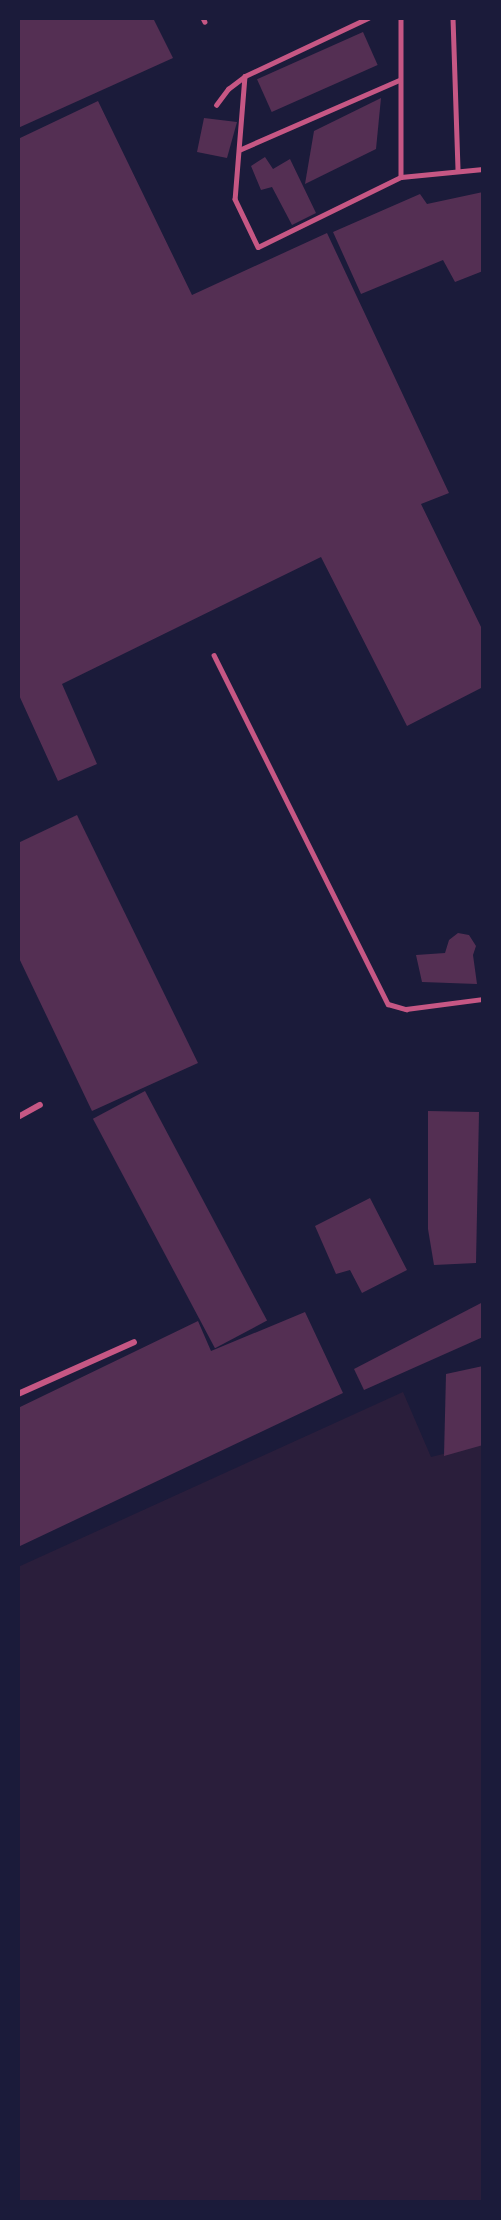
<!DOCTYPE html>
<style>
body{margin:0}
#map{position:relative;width:501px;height:2220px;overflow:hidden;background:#1b1b3a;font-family:"Noto Serif",serif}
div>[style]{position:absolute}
.green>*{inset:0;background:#2a1e3b}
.building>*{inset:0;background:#542f53;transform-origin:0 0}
.service>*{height:4.5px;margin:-2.25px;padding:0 2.25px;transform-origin:2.25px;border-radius:2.25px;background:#c65784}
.minor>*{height:6px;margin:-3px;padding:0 3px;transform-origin:3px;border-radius:3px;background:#c65784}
span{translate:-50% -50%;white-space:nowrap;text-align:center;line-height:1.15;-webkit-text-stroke:6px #1b1b3a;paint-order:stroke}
.frame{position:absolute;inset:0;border:20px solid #1b1b3a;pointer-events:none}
</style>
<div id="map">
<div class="green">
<i style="clip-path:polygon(403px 1392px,431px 1457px,483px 1444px,483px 2202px,18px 2202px,18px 1567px)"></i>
</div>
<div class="building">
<i style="clip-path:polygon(18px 18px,153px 18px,173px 58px,18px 128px)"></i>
<i style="left:363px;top:32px;width:36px;height:116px;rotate:66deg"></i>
<i style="clip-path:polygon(381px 98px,376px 149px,305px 184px,314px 131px)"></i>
<i style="clip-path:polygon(98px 101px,192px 295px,327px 233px,449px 493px,421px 504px,483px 631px,483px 687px,407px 726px,321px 557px,62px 684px,97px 764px,58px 781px,18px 693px,18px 139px)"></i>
<i style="clip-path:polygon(204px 118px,237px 122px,227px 158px,197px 152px)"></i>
<i style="clip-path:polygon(265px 157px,273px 169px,290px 159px,316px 213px,292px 225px,272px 187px,261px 190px,251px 166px)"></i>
<i style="clip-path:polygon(483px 192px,483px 271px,455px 282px,443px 260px,361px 294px,333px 232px,420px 194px,427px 204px)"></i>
<i style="clip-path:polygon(77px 815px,198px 1063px,92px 1111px,18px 956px,18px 843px)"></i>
<i style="clip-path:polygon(458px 933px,469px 935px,476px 946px,473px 955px,477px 984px,422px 982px,416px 955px,445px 953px,449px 940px)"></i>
<i style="left:145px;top:1091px;width:260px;height:59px;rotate:62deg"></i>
<i style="clip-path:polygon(428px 1111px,479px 1112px,476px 1263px,434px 1265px,428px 1229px)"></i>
<i style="clip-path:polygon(370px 1198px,407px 1270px,362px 1293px,350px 1270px,336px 1274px,315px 1226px)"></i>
<i style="clip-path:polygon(483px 1302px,483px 1337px,364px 1390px,354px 1369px)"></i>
<i style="clip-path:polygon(305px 1312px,343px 1393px,18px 1547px,18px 1408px,198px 1321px,211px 1351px)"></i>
<i style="clip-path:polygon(483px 1366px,483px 1445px,444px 1456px,446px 1374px)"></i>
</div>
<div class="service">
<i style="left:203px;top:18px;width:4px;rotate:63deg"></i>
<i style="left:401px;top:18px;width:159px;rotate:90deg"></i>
<i style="left:453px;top:18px;width:153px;rotate:88.1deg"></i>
<i style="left:245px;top:76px;width:123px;rotate:94.6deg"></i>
<i style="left:235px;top:199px;width:53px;rotate:64.4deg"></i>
<i style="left:258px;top:247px;width:159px;rotate:-26.1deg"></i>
<i style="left:401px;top:177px;width:82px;rotate:-5.6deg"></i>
<i style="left:216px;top:105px;width:20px;rotate:-53deg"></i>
<i style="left:228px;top:89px;width:21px;rotate:-37deg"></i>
<i style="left:245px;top:76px;width:136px;rotate:-25.2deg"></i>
<i style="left:239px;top:150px;width:175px;rotate:-23.6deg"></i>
<i style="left:214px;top:655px;width:390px;rotate:63.5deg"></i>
<i style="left:388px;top:1004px;width:19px;rotate:16deg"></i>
<i style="left:406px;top:1009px;width:78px;rotate:-7.4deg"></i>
</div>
<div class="minor">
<i style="left:18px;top:1117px;width:25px;rotate:-29deg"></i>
<i style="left:18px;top:1394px;width:127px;rotate:-24.1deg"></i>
</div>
<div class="frame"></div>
</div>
